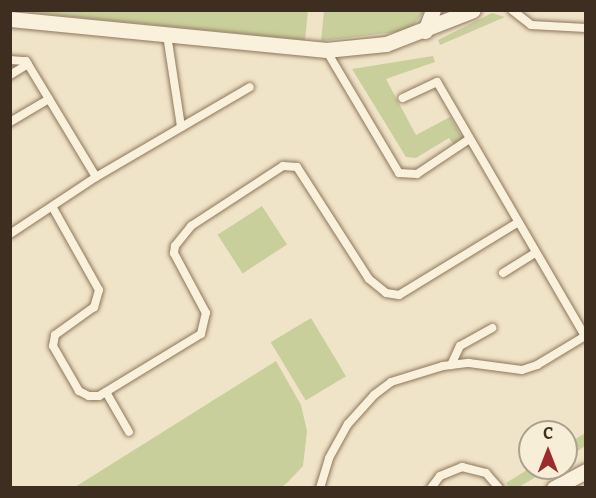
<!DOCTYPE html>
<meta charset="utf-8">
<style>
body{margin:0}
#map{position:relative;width:596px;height:498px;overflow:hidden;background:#f0e4c8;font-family:Bitter,serif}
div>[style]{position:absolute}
.green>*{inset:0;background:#c9cf9b;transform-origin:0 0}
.roads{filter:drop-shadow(0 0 2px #8d765c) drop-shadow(0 0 2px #8d765c)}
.lane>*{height:8px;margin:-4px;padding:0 4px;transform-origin:4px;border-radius:4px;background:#faf1dc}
.street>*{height:15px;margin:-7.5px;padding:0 7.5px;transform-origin:7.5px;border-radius:7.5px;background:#faf1dc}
span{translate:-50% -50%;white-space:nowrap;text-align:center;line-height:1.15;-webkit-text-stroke:4.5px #f7eed8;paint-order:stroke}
.frame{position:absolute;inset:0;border:12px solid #3d2e20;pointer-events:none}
.north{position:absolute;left:518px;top:420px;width:60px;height:60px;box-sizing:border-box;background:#f7eed8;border:2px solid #ada18e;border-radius:50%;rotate:0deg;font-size:16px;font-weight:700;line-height:24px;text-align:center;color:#3d2e20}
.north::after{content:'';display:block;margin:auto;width:21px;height:27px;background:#9e2a2b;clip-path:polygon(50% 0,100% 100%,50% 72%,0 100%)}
</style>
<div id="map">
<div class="green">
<i style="clip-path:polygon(15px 11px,308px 11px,305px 40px)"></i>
<i style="clip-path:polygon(324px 11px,424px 11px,414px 25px,396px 32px,321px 41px)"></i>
<i style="clip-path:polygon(492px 13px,505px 17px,440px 45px,438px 40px)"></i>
<i style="clip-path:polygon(433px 56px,435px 62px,386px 79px,416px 135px,450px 117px,463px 139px,454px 145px,449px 138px,416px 158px,406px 157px,352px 69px)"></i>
<i style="left:262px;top:206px;width:46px;height:53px;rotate:57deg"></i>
<i style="left:311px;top:318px;width:68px;height:47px;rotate:59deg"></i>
<i style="clip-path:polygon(276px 361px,301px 405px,307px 431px,303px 466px,287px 483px,280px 488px,75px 487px)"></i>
<i style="clip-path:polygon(585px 433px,585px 446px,566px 459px,566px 445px)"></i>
<i style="clip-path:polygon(530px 468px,551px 468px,519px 487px,509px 487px,506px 483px)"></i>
</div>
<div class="roads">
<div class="lane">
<i style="left:512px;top:10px;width:24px;rotate:38deg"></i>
<i style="left:531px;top:25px;width:55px;rotate:3.1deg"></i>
<i style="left:167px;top:35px;width:93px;rotate:81.3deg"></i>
<i style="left:326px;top:50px;width:143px;rotate:59.3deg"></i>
<i style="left:399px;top:173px;width:18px;rotate:3deg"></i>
<i style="left:417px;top:174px;width:61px;rotate:-33.7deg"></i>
<i style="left:10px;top:60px;width:16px;rotate:4deg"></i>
<i style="left:26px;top:61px;width:44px;rotate:58.8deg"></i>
<i style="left:10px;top:75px;width:21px;rotate:-31deg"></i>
<i style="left:10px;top:122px;width:45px;rotate:-30.5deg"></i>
<i style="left:49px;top:99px;width:91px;rotate:58.9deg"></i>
<i style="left:96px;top:177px;width:103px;rotate:146.5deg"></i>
<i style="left:96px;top:177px;width:178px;rotate:-30.3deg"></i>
<i style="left:53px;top:208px;width:94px;rotate:60.7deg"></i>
<i style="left:99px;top:290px;width:18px;rotate:106deg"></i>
<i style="left:94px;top:307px;width:48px;rotate:144.3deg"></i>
<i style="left:55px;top:335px;width:11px;rotate:100deg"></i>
<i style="left:53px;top:346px;width:52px;rotate:60deg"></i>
<i style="left:79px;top:391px;width:11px;rotate:27deg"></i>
<i style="left:89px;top:396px;width:10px"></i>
<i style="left:99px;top:396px;width:119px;rotate:-31.3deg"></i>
<i style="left:201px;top:334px;width:22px;rotate:-77deg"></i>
<i style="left:206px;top:313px;width:68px;rotate:-118.1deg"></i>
<i style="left:174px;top:253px;width:7px;rotate:-82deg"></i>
<i style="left:175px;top:246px;width:26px;rotate:-51deg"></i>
<i style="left:191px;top:226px;width:110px;rotate:-33.1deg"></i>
<i style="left:283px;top:166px;width:14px;rotate:4deg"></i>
<i style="left:297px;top:167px;width:133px;rotate:57.3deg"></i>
<i style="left:369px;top:279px;width:22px;rotate:39deg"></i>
<i style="left:386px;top:293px;width:13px;rotate:9deg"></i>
<i style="left:399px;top:295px;width:138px;rotate:-31.4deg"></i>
<i style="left:503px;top:273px;width:38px;rotate:-32deg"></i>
<i style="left:451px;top:365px;width:21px;rotate:-65deg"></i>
<i style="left:460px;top:346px;width:37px;rotate:-29deg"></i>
<i style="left:106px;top:392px;width:46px;rotate:60.1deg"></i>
<i style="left:320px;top:488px;width:31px;rotate:-73deg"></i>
<i style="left:329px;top:458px;width:39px;rotate:-61deg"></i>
<i style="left:348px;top:424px;width:39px;rotate:-48deg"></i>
<i style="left:374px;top:395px;width:21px;rotate:-37deg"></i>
<i style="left:391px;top:382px;width:54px;rotate:-17.1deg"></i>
<i style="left:443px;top:366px;width:26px;rotate:-7deg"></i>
<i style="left:469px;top:363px;width:53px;rotate:7.5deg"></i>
<i style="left:522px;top:370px;width:16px;rotate:-18deg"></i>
<i style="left:537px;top:365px;width:56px;rotate:-31.1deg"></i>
<i style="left:585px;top:336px;width:294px;rotate:-120.2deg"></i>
<i style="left:437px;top:82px;width:38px;rotate:155deg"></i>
<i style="left:431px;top:488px;width:15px;rotate:-53deg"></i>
<i style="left:440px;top:476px;width:24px;rotate:-22deg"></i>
<i style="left:462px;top:467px;width:25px;rotate:14deg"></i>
<i style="left:486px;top:473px;width:20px;rotate:49deg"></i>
</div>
<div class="street">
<i style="left:10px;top:19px;width:318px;rotate:5.6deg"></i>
<i style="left:326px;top:50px;width:60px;rotate:-5.7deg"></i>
<i style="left:386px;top:44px;width:93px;rotate:-21.3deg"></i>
<i style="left:425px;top:31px;width:22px;rotate:-69deg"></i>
<i style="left:554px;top:488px;width:36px;rotate:-28deg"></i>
</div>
</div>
<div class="frame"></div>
<div class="north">С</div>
</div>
